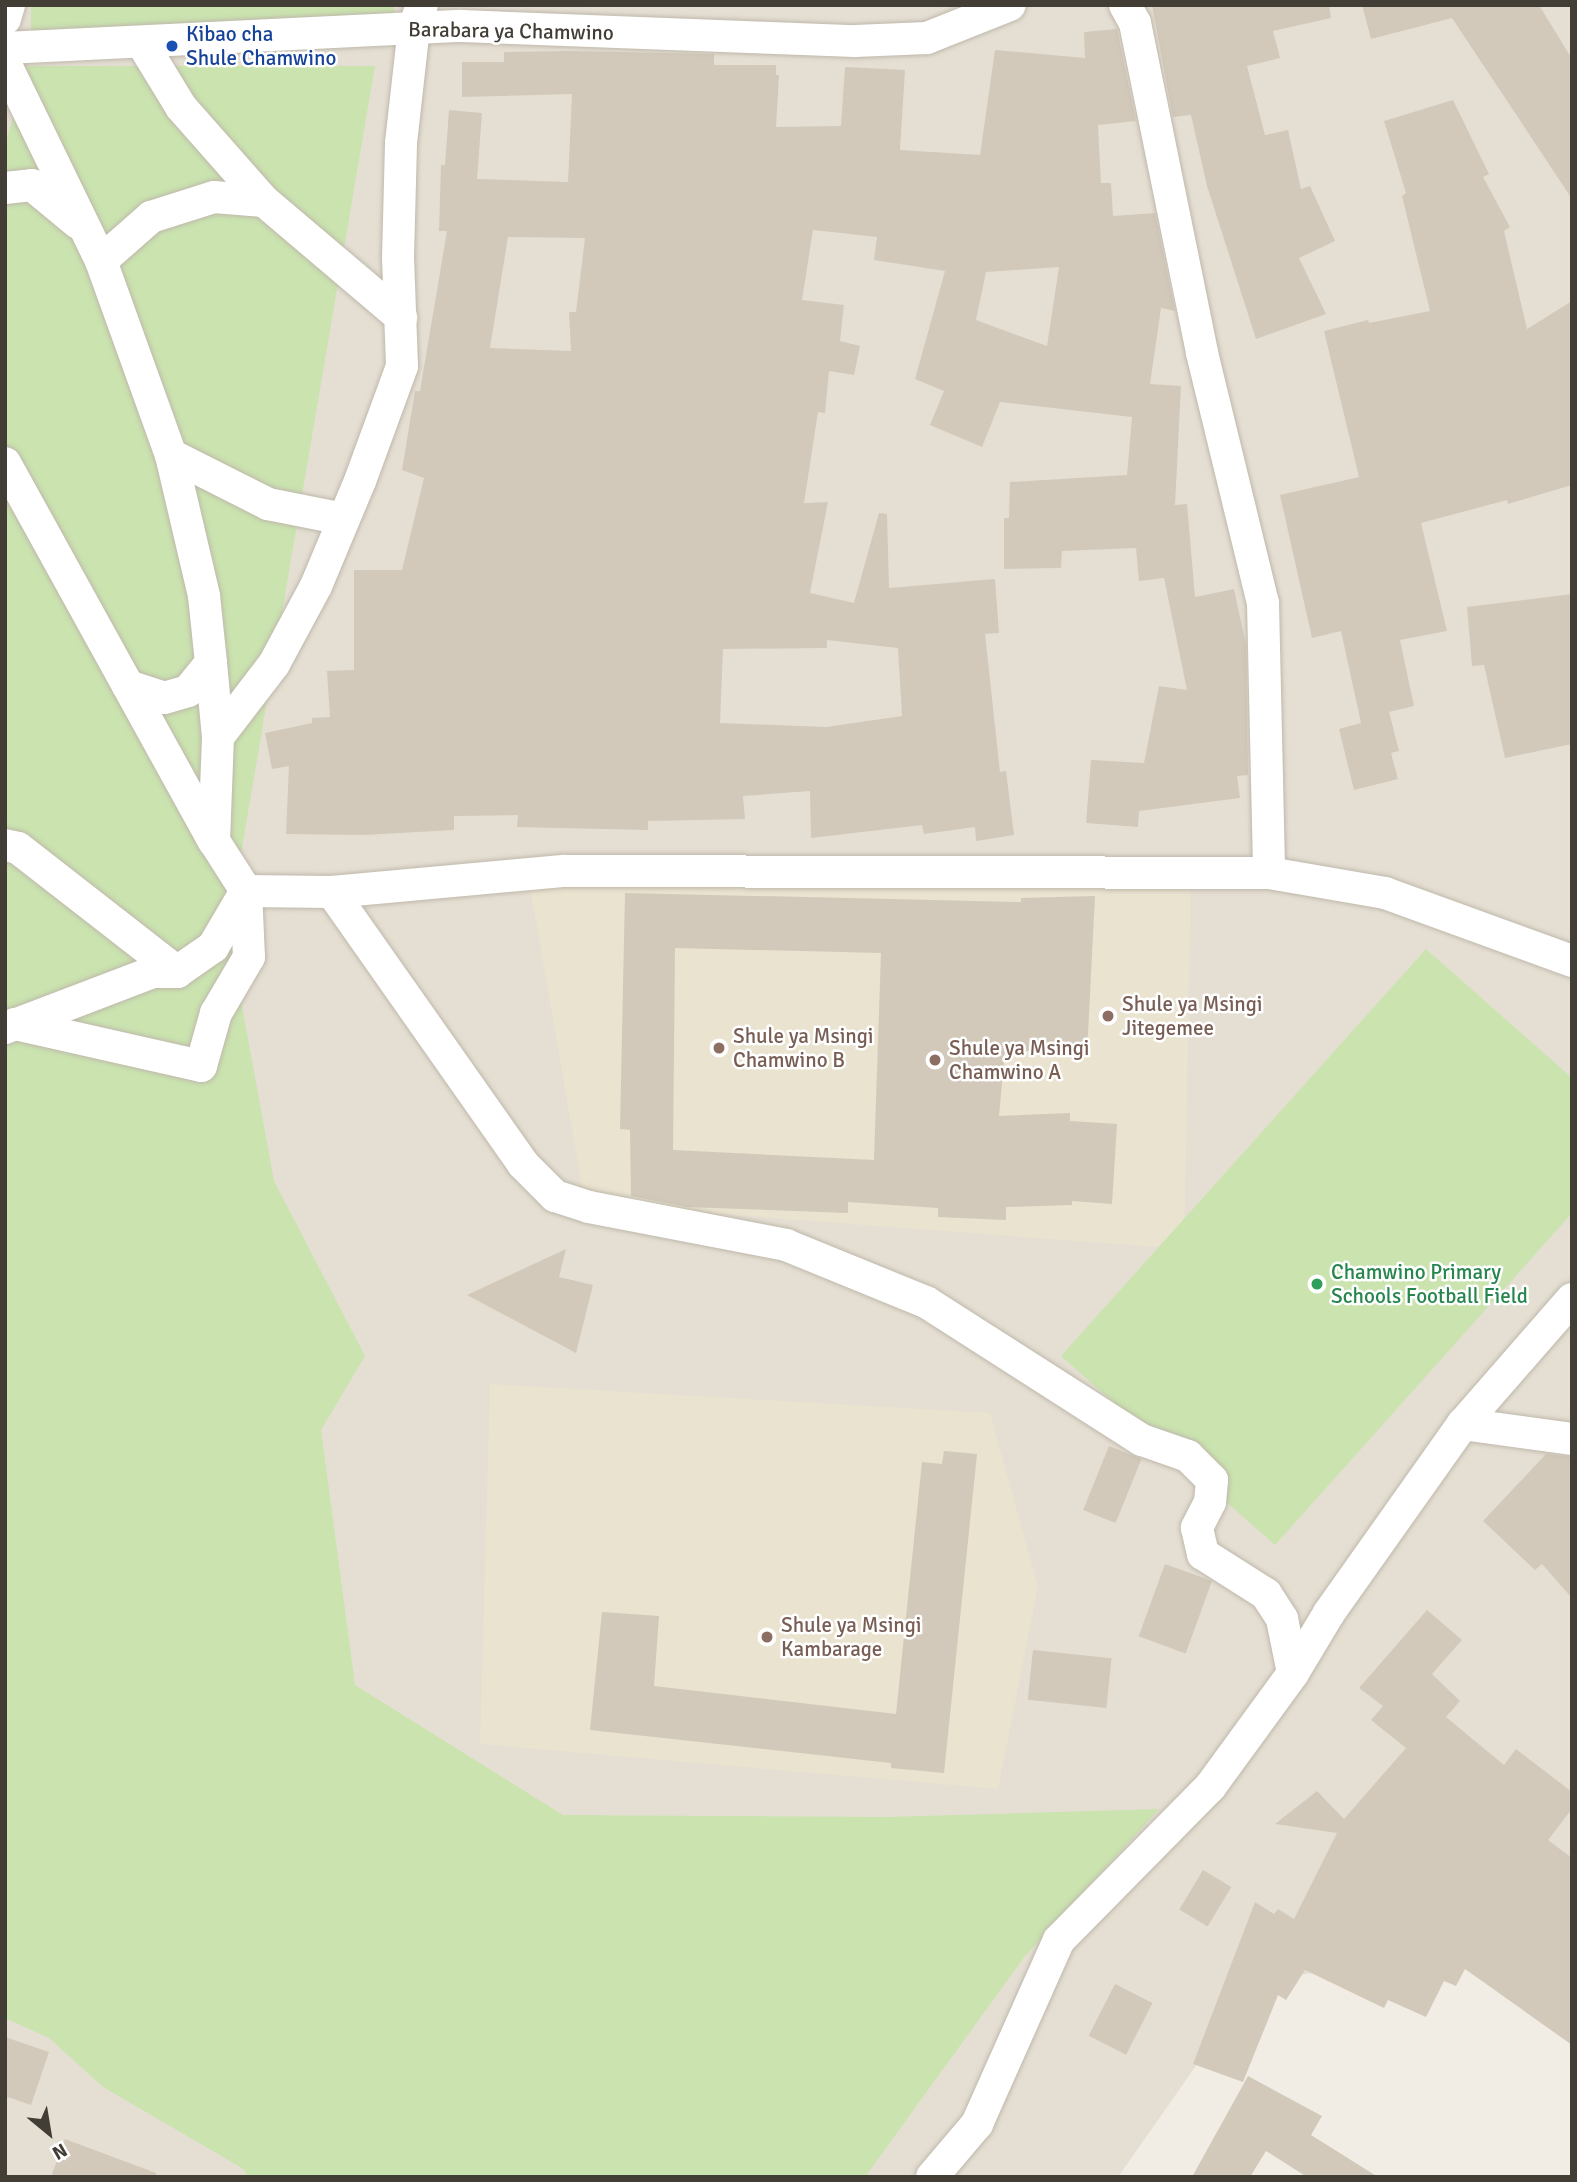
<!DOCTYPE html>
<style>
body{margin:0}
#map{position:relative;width:1577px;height:2182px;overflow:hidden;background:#f1ede4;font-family:Signika,sans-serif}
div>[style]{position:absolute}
.residential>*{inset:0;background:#e5dfd3}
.education>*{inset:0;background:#e9e3cf}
.green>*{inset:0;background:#cae3af;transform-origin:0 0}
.building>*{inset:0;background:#d2c9ba;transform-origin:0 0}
.roads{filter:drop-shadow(0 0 2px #bfb8ab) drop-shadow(0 0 2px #bfb8ab)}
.minor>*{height:32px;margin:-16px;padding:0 16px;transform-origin:16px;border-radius:16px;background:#fff}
.dots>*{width:19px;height:19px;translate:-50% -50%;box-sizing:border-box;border:4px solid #fff;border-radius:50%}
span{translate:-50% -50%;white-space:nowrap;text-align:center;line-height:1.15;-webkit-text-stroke:5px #fff;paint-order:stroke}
.street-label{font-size:21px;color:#433e35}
.transit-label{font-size:21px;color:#164399}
.left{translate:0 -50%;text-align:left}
.education-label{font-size:21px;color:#785e54}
.leisure-label{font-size:21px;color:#27864d}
.frame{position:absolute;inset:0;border:7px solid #433e35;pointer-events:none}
.north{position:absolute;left:14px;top:2098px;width:70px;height:70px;-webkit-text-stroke:5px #fff;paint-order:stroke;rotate:150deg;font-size:19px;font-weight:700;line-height:28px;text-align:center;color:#433e35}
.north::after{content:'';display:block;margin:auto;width:24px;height:32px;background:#433e35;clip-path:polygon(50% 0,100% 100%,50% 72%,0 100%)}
</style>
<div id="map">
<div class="residential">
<i style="clip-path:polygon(5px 5px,1572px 5px,1572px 1929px,1254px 1983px,1118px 2177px,5px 2177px)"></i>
</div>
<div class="education">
<i style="clip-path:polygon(1191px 878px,1184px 1249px,585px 1204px,530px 887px)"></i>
<i style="clip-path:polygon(490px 1384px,990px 1413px,1038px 1587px,998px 1789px,480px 1744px)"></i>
</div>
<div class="green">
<i style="left:31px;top:5px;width:363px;height:34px"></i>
<i style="clip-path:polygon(26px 66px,375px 66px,228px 930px,274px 1181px,365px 1356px,321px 1430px,355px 1685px,563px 1815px,887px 1817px,1159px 1809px,1025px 1956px,865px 2177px,249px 2177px,242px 2168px,103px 2087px,49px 2038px,5px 2018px,5px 147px)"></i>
<i style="clip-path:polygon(1426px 949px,1572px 1078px,1572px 1213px,1275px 1545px,1061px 1356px)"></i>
</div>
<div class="building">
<i style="clip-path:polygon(1152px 5px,1329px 5px,1331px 18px,1273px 31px,1280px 58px,1247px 66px,1265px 135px,1288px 130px,1301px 189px,1310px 186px,1335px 241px,1299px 258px,1326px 314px,1256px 339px,1207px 186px,1191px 115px,1173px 117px)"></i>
<i style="clip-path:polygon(1362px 5px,1539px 5px,1572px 59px,1572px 199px,1452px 18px,1371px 39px)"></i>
<i style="clip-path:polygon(evenodd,1117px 29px,1136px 121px,1098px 125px,1101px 183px,1111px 183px,1113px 216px,1155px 213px,1175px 311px,1161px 308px,1150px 384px,1181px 386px,1175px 505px,1187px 504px,1195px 597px,1234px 589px,1246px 645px,1248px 775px,1237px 776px,1240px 798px,1139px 811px,1138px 827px,1086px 823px,1091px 760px,1144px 763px,1159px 686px,1187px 690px,1164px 578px,1139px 581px,1136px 548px,1062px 551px,1061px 568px,1004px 569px,1004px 518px,1009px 518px,1010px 482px,1127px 475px,1132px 417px,1000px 402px,982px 447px,930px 425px,944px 391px,915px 379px,945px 271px,874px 260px,877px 237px,813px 230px,802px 300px,844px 305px,840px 341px,860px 346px,854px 375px,829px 371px,825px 413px,818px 412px,804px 503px,828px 502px,810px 593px,854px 603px,879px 513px,887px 514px,889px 588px,995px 579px,999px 633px,985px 634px,1000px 772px,1006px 771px,1014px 835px,976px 841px,975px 827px,924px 834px,922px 825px,811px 838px,810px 791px,743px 796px,745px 819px,648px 821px,648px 830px,517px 827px,518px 815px,454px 816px,454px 830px,364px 835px,286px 834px,289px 766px,272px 769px,265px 733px,312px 723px,312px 718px,330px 717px,327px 671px,354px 670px,354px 570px,402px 570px,424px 478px,402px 470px,415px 391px,420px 391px,447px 231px,439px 231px,441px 165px,445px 165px,449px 110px,482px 113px,477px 179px,568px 182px,572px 94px,462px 97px,462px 62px,504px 62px,504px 52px,568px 51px,714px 54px,714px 65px,776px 65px,776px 75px,779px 75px,776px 127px,841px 126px,845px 67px,905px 70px,900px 150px,980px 155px,995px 50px,1085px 58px,1084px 32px,1117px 29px,508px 237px,585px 238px,576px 312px,569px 312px,571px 351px,490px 348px,508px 237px,1117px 29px,1059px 267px,1047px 346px,976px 320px,986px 272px,1059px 267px,1117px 29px,827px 640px,898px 648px,902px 716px,826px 727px,720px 723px,723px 649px,827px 648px,827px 640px)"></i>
<i style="clip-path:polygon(1453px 100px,1489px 174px,1483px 177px,1510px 227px,1504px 231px,1527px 329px,1572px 301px,1572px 485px,1508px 504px,1507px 500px,1421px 523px,1447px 631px,1400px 640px,1414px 706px,1389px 712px,1399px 751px,1391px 753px,1398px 779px,1354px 790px,1339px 729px,1361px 723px,1341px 631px,1312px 638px,1280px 495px,1359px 477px,1324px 331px,1368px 320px,1369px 323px,1430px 311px,1402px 196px,1406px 193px,1384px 121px)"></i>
<i style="clip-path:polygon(1572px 594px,1572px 744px,1505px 758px,1484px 665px,1472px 666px,1467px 607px)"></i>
<i style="clip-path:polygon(evenodd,625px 893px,1021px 902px,1021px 898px,1095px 896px,1087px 1053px,1005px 1050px,999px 1116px,1070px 1113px,1070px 1121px,1117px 1124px,1112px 1204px,1072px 1201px,1072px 1205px,1006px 1207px,1006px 1220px,938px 1217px,938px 1208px,848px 1202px,848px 1213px,687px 1207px,631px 1196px,630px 1130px,620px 1129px,625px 893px,675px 948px,881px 953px,874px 1160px,673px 1150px,675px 948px)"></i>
<i style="clip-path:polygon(566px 1249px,559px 1277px,593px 1285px,576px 1353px,467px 1295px)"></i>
<i style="left:1109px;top:1446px;width:35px;height:69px;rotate:22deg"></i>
<i style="clip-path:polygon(944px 1451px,977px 1454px,944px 1773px,891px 1768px,891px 1763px,590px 1730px,602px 1612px,659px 1616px,654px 1686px,896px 1714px,922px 1462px,942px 1464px)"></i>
<i style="clip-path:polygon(1546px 1454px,1572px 1457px,1572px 1598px,1542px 1564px,1535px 1570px,1483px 1521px)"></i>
<i style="left:1165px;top:1564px;width:50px;height:77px;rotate:20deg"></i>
<i style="clip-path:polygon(1427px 1610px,1462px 1640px,1432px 1674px,1460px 1701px,1446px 1717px,1504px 1765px,1516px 1749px,1572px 1792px,1572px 1809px,1548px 1840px,1572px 1858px,1572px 2045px,1465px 1969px,1456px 1986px,1444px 1981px,1426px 2017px,1388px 2000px,1384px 2008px,1305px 1970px,1286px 2000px,1278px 1995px,1243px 2082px,1193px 2064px,1255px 1902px,1274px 1914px,1278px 1909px,1294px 1919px,1337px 1833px,1275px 1824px,1317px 1791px,1344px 1819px,1406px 1748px,1371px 1720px,1383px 1706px,1359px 1688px)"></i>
<i style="left:1033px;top:1650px;width:79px;height:50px;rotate:6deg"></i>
<i style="left:1203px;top:1870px;width:33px;height:46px;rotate:31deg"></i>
<i style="left:1115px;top:1984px;width:42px;height:58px;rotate:27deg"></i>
<i style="clip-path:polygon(5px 2037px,49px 2052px,31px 2105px,5px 2096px)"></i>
<i style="clip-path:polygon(1248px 2076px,1322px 2116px,1311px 2135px,1378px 2177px,1307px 2177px,1266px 2151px,1250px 2177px,1192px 2177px)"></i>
<i style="clip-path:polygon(65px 2139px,156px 2173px,156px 2177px,51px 2177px)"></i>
</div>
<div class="roads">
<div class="minor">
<i style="left:1125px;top:5px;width:21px;rotate:61deg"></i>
<i style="left:1135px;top:23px;width:337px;rotate:78.5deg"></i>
<i style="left:1202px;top:353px;width:257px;rotate:76.3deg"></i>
<i style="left:1263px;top:603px;width:270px;rotate:88.7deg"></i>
<i style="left:5px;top:19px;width:15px;rotate:-74deg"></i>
<i style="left:142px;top:43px;width:75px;rotate:58.6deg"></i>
<i style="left:181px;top:107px;width:125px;rotate:48.6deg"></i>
<i style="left:264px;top:201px;width:180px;rotate:40.3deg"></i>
<i style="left:5px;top:48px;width:457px;rotate:-2.8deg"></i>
<i style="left:461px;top:26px;width:394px;rotate:2.2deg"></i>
<i style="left:855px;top:41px;width:72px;rotate:-2.4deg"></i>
<i style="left:927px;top:38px;width:89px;rotate:-21.7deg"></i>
<i style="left:5px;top:63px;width:220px;rotate:64.1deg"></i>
<i style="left:101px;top:261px;width:206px;rotate:70.2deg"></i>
<i style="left:171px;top:455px;width:145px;rotate:76.8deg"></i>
<i style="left:204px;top:596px;width:67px;rotate:84deg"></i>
<i style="left:211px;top:663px;width:74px;rotate:84.6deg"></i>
<i style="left:218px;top:737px;width:104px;rotate:92.2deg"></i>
<i style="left:5px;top:188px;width:27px;rotate:-6deg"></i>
<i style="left:32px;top:185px;width:60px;rotate:39.6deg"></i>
<i style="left:101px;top:261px;width:67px;rotate:-41.3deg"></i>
<i style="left:151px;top:217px;width:66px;rotate:-17.6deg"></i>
<i style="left:214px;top:197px;width:50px;rotate:4.6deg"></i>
<i style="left:171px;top:455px;width:109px;rotate:26.8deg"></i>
<i style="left:268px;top:504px;width:77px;rotate:11.2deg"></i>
<i style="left:5px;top:463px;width:432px;rotate:61.1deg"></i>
<i style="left:214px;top:841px;width:59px;rotate:57.4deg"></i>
<i style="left:246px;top:891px;width:66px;rotate:87.4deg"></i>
<i style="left:249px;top:957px;width:65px;rotate:120.5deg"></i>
<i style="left:216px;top:1013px;width:55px;rotate:105.8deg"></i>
<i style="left:201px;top:1066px;width:191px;rotate:-167.3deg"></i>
<i style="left:15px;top:1024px;width:11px;rotate:158deg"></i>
<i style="left:128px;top:686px;width:38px;rotate:18deg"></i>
<i style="left:164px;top:698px;width:25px;rotate:-16deg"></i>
<i style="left:188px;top:691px;width:36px;rotate:-51deg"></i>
<i style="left:218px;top:737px;width:92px;rotate:-52.5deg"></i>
<i style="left:274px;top:664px;width:89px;rotate:-61.7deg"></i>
<i style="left:316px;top:586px;width:114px;rotate:-67.3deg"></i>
<i style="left:360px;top:481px;width:122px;rotate:-69.9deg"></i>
<i style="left:402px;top:366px;width:108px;rotate:-92.1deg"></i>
<i style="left:398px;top:258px;width:115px;rotate:-88.5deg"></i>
<i style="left:401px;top:143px;width:116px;rotate:-83.6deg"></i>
<i style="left:414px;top:28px;width:24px;rotate:-71deg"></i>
<i style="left:5px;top:845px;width:13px;rotate:13deg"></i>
<i style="left:18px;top:848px;width:202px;rotate:37.9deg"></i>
<i style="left:246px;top:891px;width:86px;rotate:0.7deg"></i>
<i style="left:332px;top:892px;width:234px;rotate:-5.2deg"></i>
<i style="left:565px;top:871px;width:704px;rotate:0.16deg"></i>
<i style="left:1269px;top:873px;width:118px;rotate:9.8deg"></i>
<i style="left:1385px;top:893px;width:199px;rotate:20deg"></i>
<i style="left:332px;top:892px;width:332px;rotate:54.9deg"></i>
<i style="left:523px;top:1164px;width:45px;rotate:45deg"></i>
<i style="left:555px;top:1196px;width:36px;rotate:18deg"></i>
<i style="left:589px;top:1207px;width:201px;rotate:10.9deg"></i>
<i style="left:786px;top:1245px;width:151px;rotate:22.2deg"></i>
<i style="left:926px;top:1302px;width:256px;rotate:32.6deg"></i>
<i style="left:1142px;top:1440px;width:49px;rotate:19.2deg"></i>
<i style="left:1188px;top:1456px;width:34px;rotate:45deg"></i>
<i style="left:1212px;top:1480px;width:22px;rotate:95deg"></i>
<i style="left:1210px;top:1502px;width:29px;rotate:117deg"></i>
<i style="left:1197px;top:1528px;width:27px;rotate:77deg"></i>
<i style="left:1203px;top:1554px;width:75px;rotate:32.4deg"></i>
<i style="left:1266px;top:1594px;width:30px;rotate:57deg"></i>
<i style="left:1282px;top:1619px;width:55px;rotate:78.5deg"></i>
<i style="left:17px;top:1024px;width:146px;rotate:-20.9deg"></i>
<i style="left:153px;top:972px;width:24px"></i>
<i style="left:177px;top:972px;width:44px;rotate:-34.8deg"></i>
<i style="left:213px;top:947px;width:65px;rotate:-59.5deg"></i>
<i style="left:1463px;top:1424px;width:110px;rotate:7.8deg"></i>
<i style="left:932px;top:2177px;width:70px;rotate:-49.7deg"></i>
<i style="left:977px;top:2124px;width:201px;rotate:-66deg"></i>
<i style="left:1059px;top:1940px;width:215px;rotate:-45.4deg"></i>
<i style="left:1210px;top:1787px;width:141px;rotate:-53.9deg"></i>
<i style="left:1293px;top:1673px;width:70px;rotate:-59deg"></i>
<i style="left:1329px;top:1613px;width:232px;rotate:-54.7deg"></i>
<i style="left:1463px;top:1424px;width:166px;rotate:-48.9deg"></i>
</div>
</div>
<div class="dots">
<i style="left:172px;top:46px;background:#1a4fb4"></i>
<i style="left:1108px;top:1016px;background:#8d6e63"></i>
<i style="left:719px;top:1048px;background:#8d6e63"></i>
<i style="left:935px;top:1060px;background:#8d6e63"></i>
<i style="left:1317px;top:1284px;background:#2e9e5b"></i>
<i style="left:767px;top:1637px;background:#8d6e63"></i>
</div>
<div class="street-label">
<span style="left:511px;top:31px;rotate:1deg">Barabara ya Chamwino</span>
</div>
<div class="transit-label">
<span class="left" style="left:186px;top:46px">Kibao cha<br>Shule Chamwino</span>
</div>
<div class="education-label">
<span class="left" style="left:1122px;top:1016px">Shule ya Msingi<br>Jitegemee</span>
<span class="left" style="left:733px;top:1048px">Shule ya Msingi<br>Chamwino B</span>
<span class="left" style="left:949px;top:1060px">Shule ya Msingi<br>Chamwino A</span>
<span class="left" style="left:781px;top:1637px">Shule ya Msingi<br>Kambarage</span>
</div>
<div class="leisure-label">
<span class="left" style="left:1331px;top:1284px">Chamwino Primary<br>Schools Football Field</span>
</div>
<div class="frame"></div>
<div class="north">N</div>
</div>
